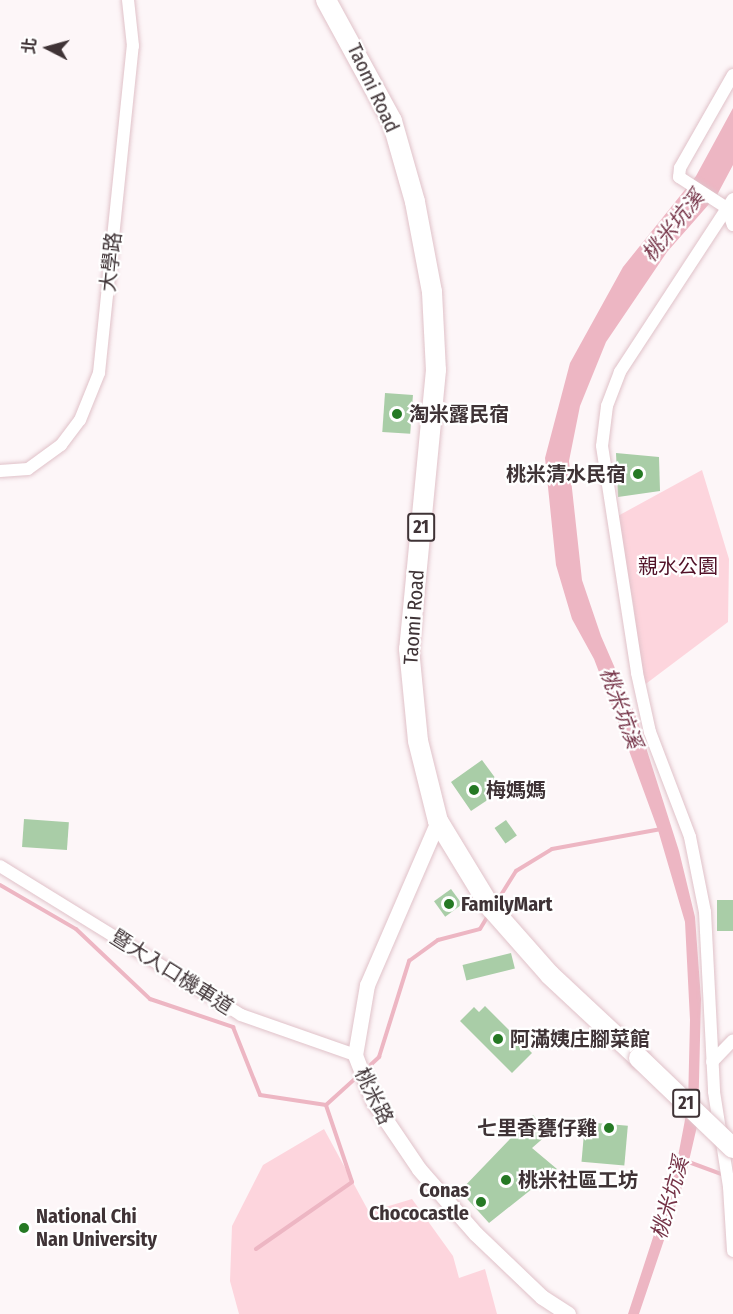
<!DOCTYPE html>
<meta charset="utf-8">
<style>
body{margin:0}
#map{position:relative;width:733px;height:1314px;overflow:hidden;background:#fdf6f8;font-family:"Fira Sans Condensed","Noto Sans TC",sans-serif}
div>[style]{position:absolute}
.green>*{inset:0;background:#fdd5dd}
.water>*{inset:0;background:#edb6c3}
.stream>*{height:4px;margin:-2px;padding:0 2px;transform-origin:2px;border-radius:2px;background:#edb6c3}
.building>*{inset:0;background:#a9cda7;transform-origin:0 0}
.roads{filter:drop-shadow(0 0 2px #e0c2c9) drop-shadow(0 0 2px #e0c2c9)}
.minor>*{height:12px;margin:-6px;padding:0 6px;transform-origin:6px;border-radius:6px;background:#fff}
.tertiary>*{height:15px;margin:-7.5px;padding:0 7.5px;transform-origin:7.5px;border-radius:7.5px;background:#fff}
.primary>*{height:20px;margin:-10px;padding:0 10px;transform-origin:10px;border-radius:10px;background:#fff}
.bridges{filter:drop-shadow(0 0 2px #e0c2c9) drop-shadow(0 0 2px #e0c2c9)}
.primary-bridge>*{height:20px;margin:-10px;padding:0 10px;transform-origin:10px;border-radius:10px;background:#fff}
.dots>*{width:16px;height:16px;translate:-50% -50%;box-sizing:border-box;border:3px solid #fff;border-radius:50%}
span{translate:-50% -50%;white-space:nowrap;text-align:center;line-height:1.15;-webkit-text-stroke:4.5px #fff;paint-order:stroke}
.shield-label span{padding:2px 4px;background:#fff;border:2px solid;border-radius:4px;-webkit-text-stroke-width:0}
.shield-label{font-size:18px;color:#3f3336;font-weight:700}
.street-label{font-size:20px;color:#3f3336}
.poi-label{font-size:20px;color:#3f3336;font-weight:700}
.left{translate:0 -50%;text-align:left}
.right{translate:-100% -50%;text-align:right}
.park-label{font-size:20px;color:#511228}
.water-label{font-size:21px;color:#753347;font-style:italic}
.north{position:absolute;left:18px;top:18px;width:60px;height:60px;-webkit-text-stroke:4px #fff;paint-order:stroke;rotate:276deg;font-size:16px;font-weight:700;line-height:24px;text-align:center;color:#3f3336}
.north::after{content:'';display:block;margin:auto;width:21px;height:27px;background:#3f3336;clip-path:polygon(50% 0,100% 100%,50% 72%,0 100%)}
</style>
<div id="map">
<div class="green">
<i style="clip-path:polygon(702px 470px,729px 559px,728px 622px,643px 686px,633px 602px,616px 517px)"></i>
<i style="clip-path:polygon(324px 1129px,369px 1212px,412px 1199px,453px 1256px,459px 1278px,485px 1269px,497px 1314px,239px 1314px,230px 1281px,232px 1226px,263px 1165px)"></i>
</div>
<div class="water">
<i style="clip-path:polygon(733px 108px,733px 165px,717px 195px,667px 252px,606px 342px,580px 406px,569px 461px,582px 580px,601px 636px,637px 719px,679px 851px,695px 917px,701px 999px,698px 1122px,685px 1178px,639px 1314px,628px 1314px,676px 1167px,688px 1104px,690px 1020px,685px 922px,658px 830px,628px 748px,594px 659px,572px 619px,556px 565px,545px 458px,570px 363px,623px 267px,696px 176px)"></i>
</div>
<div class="stream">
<i style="left:0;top:885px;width:88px;rotate:30.1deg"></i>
<i style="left:76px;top:929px;width:102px;rotate:43.4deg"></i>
<i style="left:150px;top:999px;width:88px;rotate:18.6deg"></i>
<i style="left:233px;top:1027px;width:73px;rotate:68.3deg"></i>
<i style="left:260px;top:1095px;width:67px;rotate:8.6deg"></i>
<i style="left:326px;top:1105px;width:43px;rotate:-42.2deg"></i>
<i style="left:496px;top:903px;width:38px;rotate:-58deg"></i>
<i style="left:516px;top:871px;width:42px;rotate:-31.4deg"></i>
<i style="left:552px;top:849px;width:111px;rotate:-10.4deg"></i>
<i style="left:364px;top:1071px;width:21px;rotate:-43deg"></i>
<i style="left:379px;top:1057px;width:101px;rotate:-72.6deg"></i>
<i style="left:409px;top:961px;width:36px;rotate:-36deg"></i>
<i style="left:438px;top:940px;width:43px;rotate:-14.7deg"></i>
<i style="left:480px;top:929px;width:17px;rotate:-59deg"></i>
<i style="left:686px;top:1161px;width:40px;rotate:20.2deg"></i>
<i style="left:256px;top:1249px;width:117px;rotate:-34.9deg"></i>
<i style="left:352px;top:1182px;width:81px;rotate:-108.7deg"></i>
</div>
<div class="building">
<i style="left:385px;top:393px;width:28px;height:39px;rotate:4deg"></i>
<i style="clip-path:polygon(616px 453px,659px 457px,660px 491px,618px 497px)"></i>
<i style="clip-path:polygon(482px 760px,496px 779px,488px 785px,495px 795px,471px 811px,451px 782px)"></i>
<i style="left:24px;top:819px;width:45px;height:28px;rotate:4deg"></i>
<i style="left:506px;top:820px;width:19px;height:14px;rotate:55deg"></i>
<i style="left:451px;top:889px;width:19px;height:21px;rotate:54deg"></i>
<i style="left:717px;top:900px;width:16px;height:31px"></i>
<i style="left:511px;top:953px;width:16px;height:50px;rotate:76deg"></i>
<i style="clip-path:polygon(485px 1006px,532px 1053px,512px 1073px,460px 1021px,474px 1007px,479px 1012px)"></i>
<i style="clip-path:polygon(533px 1115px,548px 1134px,532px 1148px,557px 1169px,489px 1223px,460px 1191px)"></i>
<i style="left:585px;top:1122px;width:43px;height:40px;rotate:5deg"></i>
</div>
<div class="roads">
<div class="minor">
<i style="left:733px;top:75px;width:107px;rotate:119.7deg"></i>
<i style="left:680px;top:168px;width:9px;rotate:96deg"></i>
<i style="left:679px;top:177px;width:57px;rotate:32.9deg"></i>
<i style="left:727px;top:208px;width:18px;rotate:71deg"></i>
<i style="left:733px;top:199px;width:207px;rotate:123.2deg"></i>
<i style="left:620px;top:372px;width:36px;rotate:111deg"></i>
<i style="left:607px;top:406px;width:40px;rotate:97.1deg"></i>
<i style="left:602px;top:446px;width:230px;rotate:81.2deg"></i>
<i style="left:637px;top:673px;width:60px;rotate:77.6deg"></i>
<i style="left:650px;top:732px;width:112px;rotate:69.1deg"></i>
<i style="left:690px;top:837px;width:76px;rotate:78.7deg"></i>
<i style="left:705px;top:912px;width:180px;rotate:87.1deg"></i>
<i style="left:714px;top:1092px;width:96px;rotate:81deg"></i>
<i style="left:729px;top:1187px;width:64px;rotate:86.4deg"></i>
<i style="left:0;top:471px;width:28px;rotate:-4deg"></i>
<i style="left:28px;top:469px;width:41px;rotate:-36deg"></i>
<i style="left:61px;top:445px;width:31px;rotate:-53deg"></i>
<i style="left:80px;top:420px;width:51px;rotate:-68deg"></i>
<i style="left:99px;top:373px;width:329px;rotate:-84.1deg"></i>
<i style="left:133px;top:46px;width:46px;rotate:-96.2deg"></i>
<i style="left:0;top:866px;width:283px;rotate:31.7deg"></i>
<i style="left:241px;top:1015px;width:121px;rotate:19.3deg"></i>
<i style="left:712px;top:1062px;width:30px;rotate:-46deg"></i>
</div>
<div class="tertiary">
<i style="left:438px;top:821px;width:179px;rotate:113.4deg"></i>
<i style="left:367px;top:985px;width:71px;rotate:99.7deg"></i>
<i style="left:355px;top:1055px;width:49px;rotate:68.6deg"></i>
<i style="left:373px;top:1101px;width:82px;rotate:55.9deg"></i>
<i style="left:419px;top:1169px;width:86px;rotate:48.8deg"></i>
<i style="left:476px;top:1234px;width:91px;rotate:43.7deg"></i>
<i style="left:542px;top:1297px;width:31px;rotate:33deg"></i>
</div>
<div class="primary">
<i style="left:326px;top:0;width:138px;rotate:61.4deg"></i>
<i style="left:392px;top:121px;width:84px;rotate:74.1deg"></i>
<i style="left:415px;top:202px;width:92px;rotate:79.3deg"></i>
<i style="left:432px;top:292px;width:78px;rotate:87.1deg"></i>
<i style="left:436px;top:370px;width:280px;rotate:95.5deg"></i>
<i style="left:409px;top:649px;width:92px;rotate:84.4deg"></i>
<i style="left:418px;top:741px;width:82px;rotate:76deg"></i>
<i style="left:438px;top:821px;width:102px;rotate:58.7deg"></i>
<i style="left:491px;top:908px;width:89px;rotate:48.6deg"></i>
<i style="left:550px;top:975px;width:122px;rotate:43deg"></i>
</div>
</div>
<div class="bridges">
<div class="primary-bridge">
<i style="left:639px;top:1058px;width:130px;rotate:43.8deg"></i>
</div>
</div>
<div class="dots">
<i style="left:397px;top:414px;background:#257924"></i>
<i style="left:638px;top:474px;background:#257924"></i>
<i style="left:474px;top:790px;background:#257924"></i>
<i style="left:449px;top:904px;background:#257924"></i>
<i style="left:498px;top:1039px;background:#257924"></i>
<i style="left:609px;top:1128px;background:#257924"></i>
<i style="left:506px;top:1180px;background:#257924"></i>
<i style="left:481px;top:1202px;background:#257924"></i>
<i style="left:24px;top:1228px;background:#257924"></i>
</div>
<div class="shield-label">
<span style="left:421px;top:527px">21</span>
<span style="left:686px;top:1103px">21</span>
</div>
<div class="street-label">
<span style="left:373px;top:88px;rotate:65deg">Taomi Road</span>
<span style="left:111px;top:262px;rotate:-84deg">大學路</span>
<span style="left:414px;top:617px;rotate:-86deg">Taomi Road</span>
<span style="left:172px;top:972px;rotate:32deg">暨大入口機車道</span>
<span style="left:374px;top:1096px;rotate:64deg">桃米路</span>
</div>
<div class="poi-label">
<span class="left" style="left:409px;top:414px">淘米露民宿</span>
<span class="right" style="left:626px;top:474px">桃米清水民宿</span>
<span class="left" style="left:486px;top:790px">梅媽媽</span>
<span class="left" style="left:461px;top:904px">FamilyMart</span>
<span class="left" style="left:510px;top:1039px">阿滿姨庄腳菜館</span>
<span class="right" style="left:597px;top:1128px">七里香甕仔雞</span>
<span class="left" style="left:518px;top:1180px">桃米社區工坊</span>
<span class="right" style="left:469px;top:1202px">Conas<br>Chococastle</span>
<span class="left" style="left:36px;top:1228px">National Chi<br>Nan University</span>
</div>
<div class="park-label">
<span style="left:678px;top:566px">親水公園</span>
</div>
<div class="water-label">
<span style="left:673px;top:226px;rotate:-51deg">桃米坑溪</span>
<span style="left:621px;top:708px;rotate:70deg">桃米坑溪</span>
<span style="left:670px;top:1198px;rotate:-74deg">桃米坑溪</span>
</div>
<div class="north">北</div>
</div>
